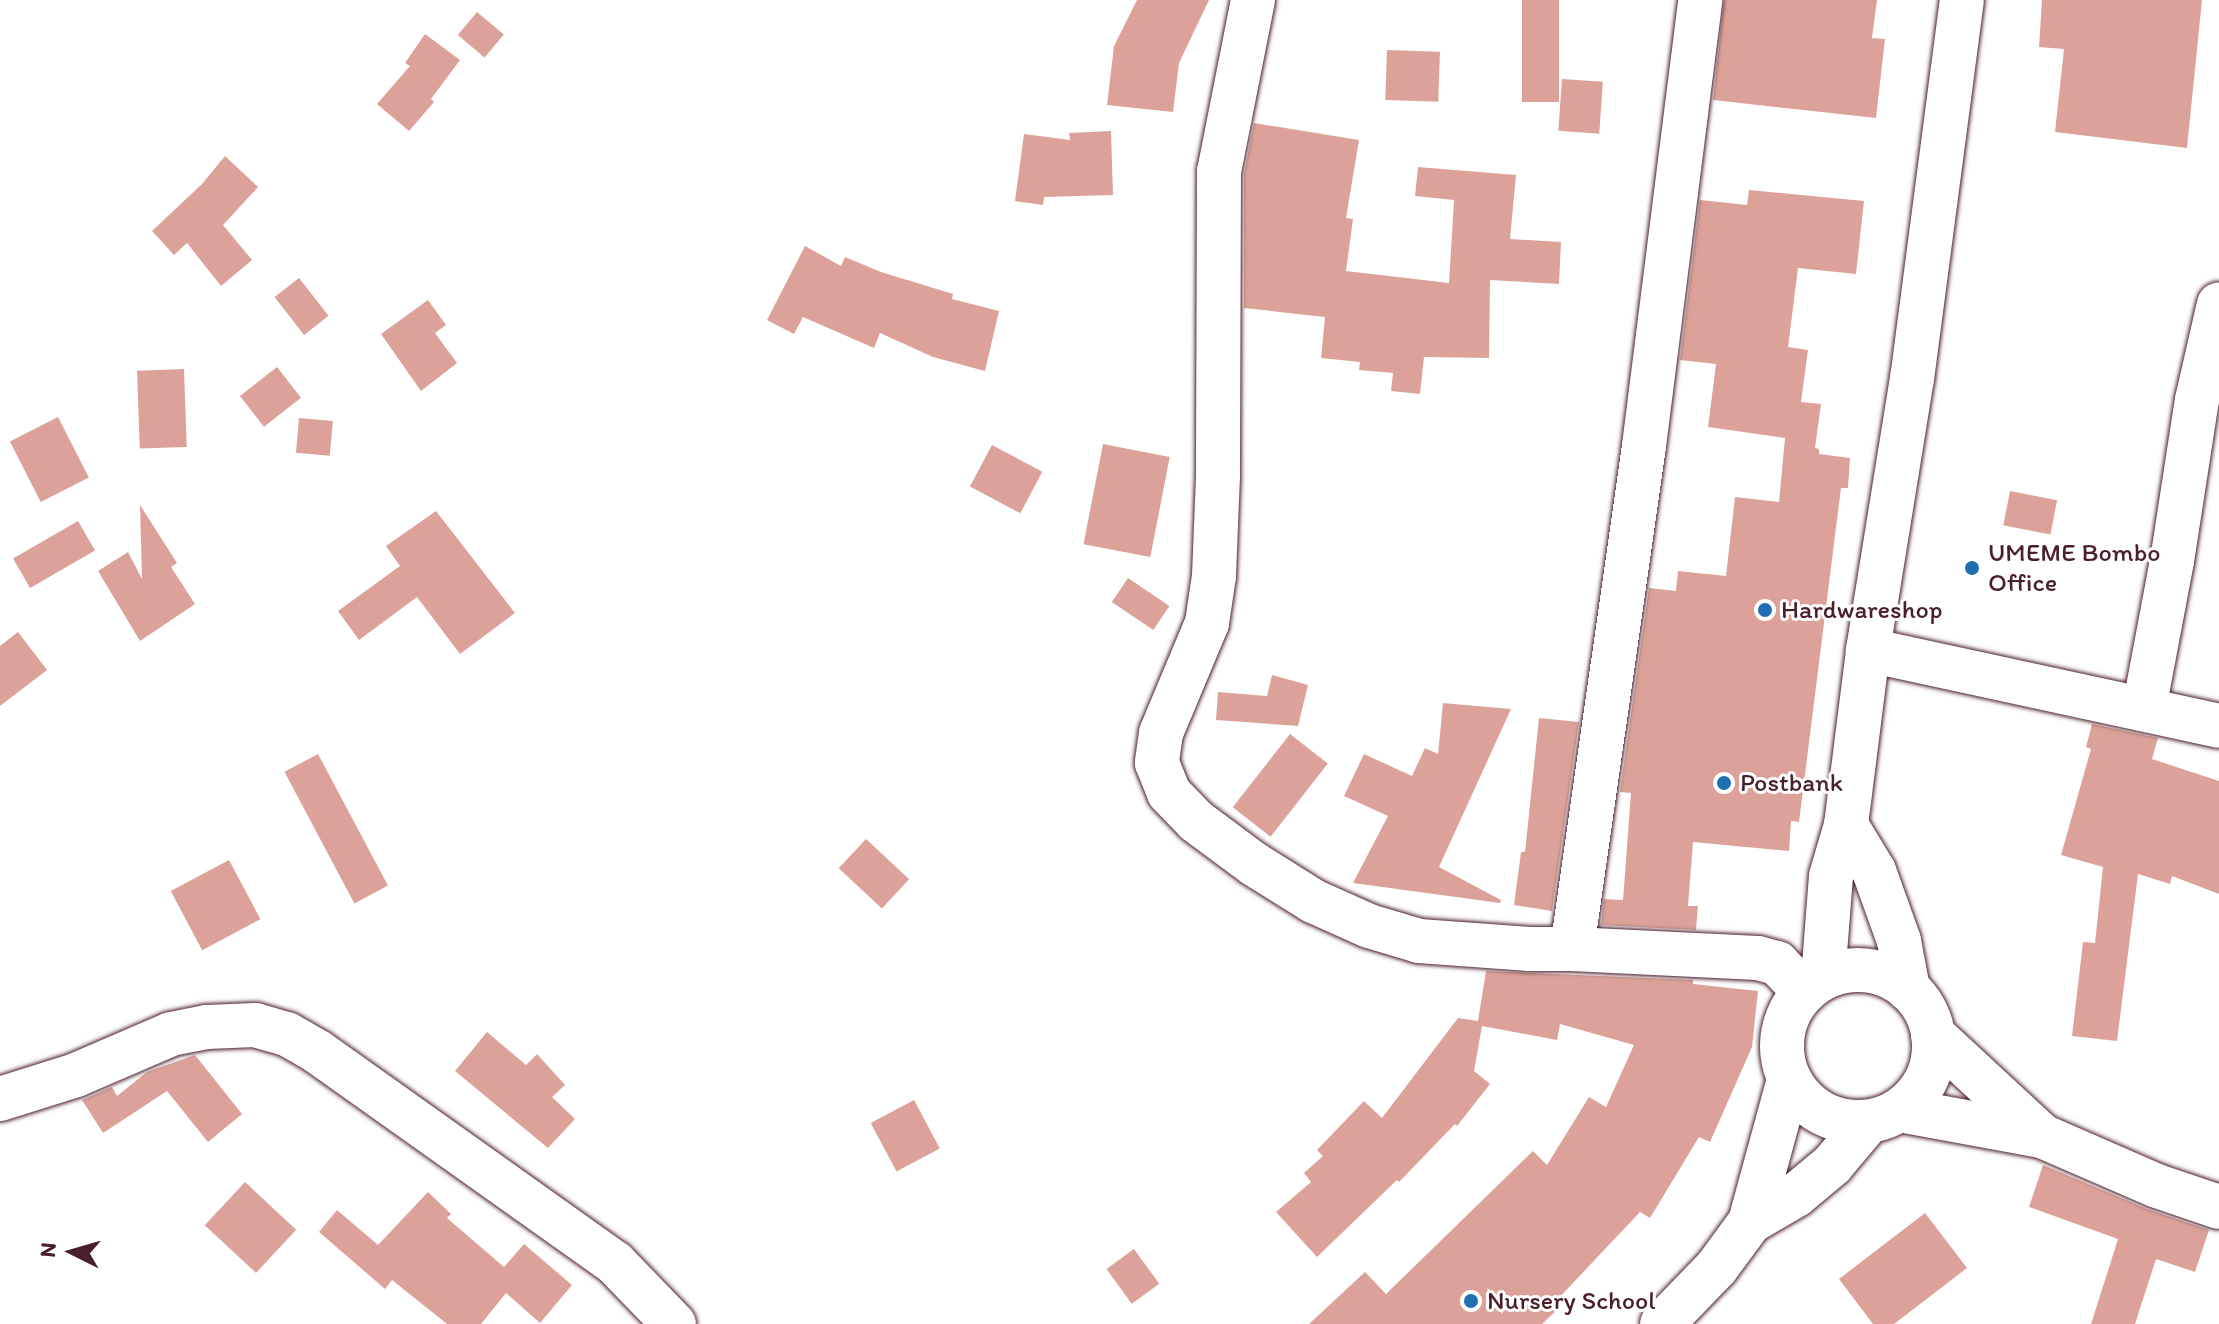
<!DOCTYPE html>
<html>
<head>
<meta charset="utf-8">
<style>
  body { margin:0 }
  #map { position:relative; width:2219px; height:1324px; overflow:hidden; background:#fff; font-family:Itim,sans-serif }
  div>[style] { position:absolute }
  .building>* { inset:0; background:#dca29a; transform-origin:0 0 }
  .roads { filter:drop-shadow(0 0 2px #4a1f2b) drop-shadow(0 0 2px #4a1f2b) }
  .minor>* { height:44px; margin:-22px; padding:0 22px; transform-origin:22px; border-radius:22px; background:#fff }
  .minor>.ring { margin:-22px; padding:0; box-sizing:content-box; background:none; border:44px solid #fff; border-radius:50% }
  .dots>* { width:22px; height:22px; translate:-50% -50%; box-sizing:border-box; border:4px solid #fff; border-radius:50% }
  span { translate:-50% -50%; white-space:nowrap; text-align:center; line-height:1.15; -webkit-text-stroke:6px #fff; paint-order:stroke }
  .poi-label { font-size:26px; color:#4a1f2b }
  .left { translate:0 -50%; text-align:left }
  .north { position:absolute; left:32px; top:1212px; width:80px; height:80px; -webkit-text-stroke:6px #fff; paint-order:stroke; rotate:275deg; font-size:22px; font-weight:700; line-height:32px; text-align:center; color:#4a1f2b }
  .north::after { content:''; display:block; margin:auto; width:28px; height:36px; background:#4a1f2b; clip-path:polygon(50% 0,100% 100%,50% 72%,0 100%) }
</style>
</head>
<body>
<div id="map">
  <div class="building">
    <i style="clip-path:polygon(1137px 0,1209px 0,1179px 63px,1173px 112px,1107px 105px,1114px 46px)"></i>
    <i style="left:1522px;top:0;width:37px;height:102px"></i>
    <i style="clip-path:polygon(1724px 0,1877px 0,1872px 38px,1885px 39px,1876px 118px,1713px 100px)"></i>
    <i style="clip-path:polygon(2042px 0,2202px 0,2187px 148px,2055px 132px,2064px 49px,2039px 47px)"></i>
    <i style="left:477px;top:12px;width:35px;height:30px;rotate:40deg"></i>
    <i style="clip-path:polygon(425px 34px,460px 60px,431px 99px,434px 102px,409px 131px,377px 104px,410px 66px,405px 63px)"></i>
    <i style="left:1387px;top:50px;width:53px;height:50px;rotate:2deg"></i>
    <i style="left:1562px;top:79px;width:41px;height:52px;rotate:4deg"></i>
    <i style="clip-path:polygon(1254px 123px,1359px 140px,1346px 218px,1353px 219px,1346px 271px,1449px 283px,1454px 200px,1415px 196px,1418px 167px,1516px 175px,1510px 239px,1561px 242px,1559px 284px,1490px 280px,1489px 358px,1424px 357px,1420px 394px,1391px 391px,1393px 373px,1359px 370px,1360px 362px,1321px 358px,1325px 317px,1244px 308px,1244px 174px)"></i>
    <i style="clip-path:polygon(1111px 131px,1113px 195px,1044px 197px,1043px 205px,1015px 201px,1024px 134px,1070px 140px,1069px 133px)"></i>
    <i style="clip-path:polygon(225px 156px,258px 187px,223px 225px,252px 260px,221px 286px,187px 243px,174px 255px,152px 231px,202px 184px)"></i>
    <i style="clip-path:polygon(1749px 190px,1864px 201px,1856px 274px,1798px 268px,1788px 347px,1808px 350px,1801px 402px,1821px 404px,1815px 448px,1819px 449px,1819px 454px,1850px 458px,1848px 488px,1841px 488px,1799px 822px,1791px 821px,1789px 851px,1693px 842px,1688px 906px,1698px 906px,1696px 930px,1601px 925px,1604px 899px,1623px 900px,1631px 793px,1620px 792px,1649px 588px,1676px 591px,1678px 571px,1726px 576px,1735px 497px,1779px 502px,1785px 438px,1708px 427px,1716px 364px,1680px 360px,1700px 200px,1747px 205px)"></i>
    <i style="clip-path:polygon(805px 246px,841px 266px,845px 257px,881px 272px,953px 294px,952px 299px,999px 311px,985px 371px,933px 357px,880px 333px,874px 348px,803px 317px,794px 334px,767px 320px)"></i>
    <i style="left:299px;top:278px;width:48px;height:31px;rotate:52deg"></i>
    <i style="clip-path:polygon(428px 300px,446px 325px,435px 333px,457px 363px,421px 391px,381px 334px)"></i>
    <i style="left:277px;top:367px;width:39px;height:47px;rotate:52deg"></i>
    <i style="left:184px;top:369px;width:78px;height:47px;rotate:88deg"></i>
    <i style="left:58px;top:417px;width:68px;height:54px;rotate:63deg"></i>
    <i style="left:299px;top:418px;width:34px;height:35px;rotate:5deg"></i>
    <i style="left:1103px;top:444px;width:68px;height:102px;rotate:11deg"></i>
    <i style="left:992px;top:445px;width:57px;height:47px;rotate:28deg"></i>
    <i style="left:2010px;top:491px;width:48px;height:35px;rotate:11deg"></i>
    <i style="clip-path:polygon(140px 505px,177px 563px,171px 567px,195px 604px,140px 641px,98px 571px,128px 552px,142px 579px)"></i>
    <i style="clip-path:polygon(436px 511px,515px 613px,460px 654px,417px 597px,359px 640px,338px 611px,400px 566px,386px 546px)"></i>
    <i style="left:78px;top:521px;width:34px;height:75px;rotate:60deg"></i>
    <i style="left:1128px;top:578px;width:50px;height:29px;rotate:34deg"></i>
    <i style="clip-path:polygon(18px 632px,47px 670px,0 706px,0 646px)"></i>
    <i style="clip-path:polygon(1272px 675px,1308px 685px,1298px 726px,1216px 720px,1218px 692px,1267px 696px)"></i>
    <i style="clip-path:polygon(1443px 703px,1511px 709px,1439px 867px,1501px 900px,1500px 903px,1353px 883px,1388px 816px,1344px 796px,1364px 754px,1412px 776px,1425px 748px,1438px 754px)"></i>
    <i style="clip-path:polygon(1539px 718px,1579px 722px,1552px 911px,1514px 905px,1521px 852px,1525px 852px)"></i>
    <i style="clip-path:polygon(2092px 724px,2158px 738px,2152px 759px,2219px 781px,2219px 894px,2172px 876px,2170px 884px,2138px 874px,2117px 1041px,2072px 1036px,2083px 942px,2095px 943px,2103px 867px,2061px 855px,2091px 749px,2086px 747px)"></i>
    <i style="left:1290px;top:734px;width:48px;height:93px;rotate:38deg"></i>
    <i style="left:318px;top:754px;width:149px;height:38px;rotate:62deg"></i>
    <i style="left:866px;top:839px;width:59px;height:40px;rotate:43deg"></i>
    <i style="left:229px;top:860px;width:67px;height:66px;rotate:62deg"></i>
    <i style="clip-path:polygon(1486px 971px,1693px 980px,1693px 984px,1758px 991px,1752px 1047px,1710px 1142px,1699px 1137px,1650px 1218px,1640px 1212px,1555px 1302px,1560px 1307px,1542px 1324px,1309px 1324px,1365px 1272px,1386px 1294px,1533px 1151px,1547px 1165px,1589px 1097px,1606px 1107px,1634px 1045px,1560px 1024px,1557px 1040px,1482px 1026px,1474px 1071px,1490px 1084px,1457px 1126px,1455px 1124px,1399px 1182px,1397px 1180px,1317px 1257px,1276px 1212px,1311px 1182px,1304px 1173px,1323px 1156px,1317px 1150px,1364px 1101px,1382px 1118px,1458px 1018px,1478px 1021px)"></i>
    <i style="clip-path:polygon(487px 1032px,526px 1065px,537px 1054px,565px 1085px,552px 1097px,575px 1119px,548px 1148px,455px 1071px)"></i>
    <i style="clip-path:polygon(195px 1055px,242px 1114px,208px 1142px,167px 1091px,103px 1133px,82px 1100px,112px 1087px,117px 1096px,147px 1072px)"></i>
    <i style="left:914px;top:1100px;width:55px;height:49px;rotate:62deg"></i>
    <i style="clip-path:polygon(2043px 1165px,2147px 1209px,2209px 1230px,2195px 1272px,2156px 1259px,2135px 1324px,2091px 1324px,2118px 1239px,2029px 1207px)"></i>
    <i style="left:245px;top:1182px;width:70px;height:59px;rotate:43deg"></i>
    <i style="clip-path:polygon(428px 1192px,451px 1214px,447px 1218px,504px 1267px,524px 1244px,572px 1285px,540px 1323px,506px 1293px,481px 1324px,447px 1324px,392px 1280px,385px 1289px,319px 1232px,337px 1210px,378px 1245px)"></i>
    <i style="clip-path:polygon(1925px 1213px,1967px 1268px,1894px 1324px,1873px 1324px,1839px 1279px)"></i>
    <i style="left:1134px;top:1249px;width:43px;height:34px;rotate:54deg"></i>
  </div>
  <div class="roads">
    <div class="minor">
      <i style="left:1253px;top:0;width:174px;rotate:101.2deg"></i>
      <i style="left:1219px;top:171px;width:305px;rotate:90.2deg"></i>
      <i style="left:1218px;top:476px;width:100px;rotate:92.3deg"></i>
      <i style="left:1214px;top:576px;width:48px;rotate:98.5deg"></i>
      <i style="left:1207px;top:623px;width:119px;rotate:112.7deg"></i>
      <i style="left:1161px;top:733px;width:30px;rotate:98deg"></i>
      <i style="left:1157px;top:763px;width:32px;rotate:68deg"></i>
      <i style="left:1169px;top:793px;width:39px;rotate:46deg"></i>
      <i style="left:1196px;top:821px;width:72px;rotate:36.6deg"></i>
      <i style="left:1254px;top:864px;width:70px;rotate:32.1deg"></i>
      <i style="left:1313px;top:901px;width:61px;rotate:24.1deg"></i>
      <i style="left:1369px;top:926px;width:52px;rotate:16.7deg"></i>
      <i style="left:1419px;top:941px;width:111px;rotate:4.1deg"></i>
      <i style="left:1530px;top:949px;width:42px"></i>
      <i style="left:1572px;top:949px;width:508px;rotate:-81.85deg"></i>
      <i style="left:1644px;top:446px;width:450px;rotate:-82.8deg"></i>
      <i style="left:1868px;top:650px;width:359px;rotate:12.2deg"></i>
      <i style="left:2144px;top:709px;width:151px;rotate:-79.3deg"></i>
      <i style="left:2172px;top:561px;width:163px;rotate:-81.2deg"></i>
      <i style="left:2197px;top:400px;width:98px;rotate:-77.1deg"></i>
      <i style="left:1846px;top:825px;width:54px;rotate:58.7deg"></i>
      <i style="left:1874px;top:871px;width:74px;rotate:70.3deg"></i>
      <i style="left:1899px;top:941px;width:49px;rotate:79.4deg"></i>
      <i style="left:1572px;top:949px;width:186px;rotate:2.8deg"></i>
      <i style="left:1758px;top:958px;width:20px;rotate:15deg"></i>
      <i style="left:1777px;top:963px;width:40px;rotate:46deg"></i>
      <i class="ring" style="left:1782px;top:970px;width:108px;height:108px"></i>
      <i style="left:1823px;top:978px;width:102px;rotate:-85.5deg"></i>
      <i style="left:1831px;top:876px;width:53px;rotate:-73.6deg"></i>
      <i style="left:1846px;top:825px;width:176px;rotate:-82.8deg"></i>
      <i style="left:1868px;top:650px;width:275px;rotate:-80.8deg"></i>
      <i style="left:1912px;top:379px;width:382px;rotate:-82.5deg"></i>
      <i style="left:1933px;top:1035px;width:149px;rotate:42.8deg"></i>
      <i style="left:0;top:1099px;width:80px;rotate:-17.5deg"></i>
      <i style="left:76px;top:1075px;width:103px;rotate:-23.3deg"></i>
      <i style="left:171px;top:1034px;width:37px;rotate:-11deg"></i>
      <i style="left:207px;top:1027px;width:48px;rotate:-2.4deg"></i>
      <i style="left:255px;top:1025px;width:33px;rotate:16deg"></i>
      <i style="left:287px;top:1034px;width:36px;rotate:30deg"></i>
      <i style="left:318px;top:1052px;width:364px;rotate:35.4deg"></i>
      <i style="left:615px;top:1263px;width:85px;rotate:46deg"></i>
      <i style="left:1900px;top:1110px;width:144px;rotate:10.4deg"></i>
      <i style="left:2042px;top:1136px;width:125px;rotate:23.5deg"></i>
      <i style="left:2157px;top:1186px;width:65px;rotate:18.7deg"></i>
      <i style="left:1750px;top:1222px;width:53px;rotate:-30.4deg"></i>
      <i style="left:1796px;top:1195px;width:47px;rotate:-39.8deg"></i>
      <i style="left:1832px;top:1165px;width:56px;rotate:-50.1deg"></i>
      <i style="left:1662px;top:1324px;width:79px;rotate:-46deg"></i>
      <i style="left:1717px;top:1267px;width:56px;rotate:-53.7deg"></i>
      <i style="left:1750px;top:1222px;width:148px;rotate:-74.7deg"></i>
    </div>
  </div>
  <div class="dots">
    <i style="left:1972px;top:568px;background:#1f6fb2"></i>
    <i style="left:1765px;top:610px;background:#1f6fb2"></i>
    <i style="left:1724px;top:783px;background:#1f6fb2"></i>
    <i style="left:1471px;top:1301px;background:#1f6fb2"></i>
  </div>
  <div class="poi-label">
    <span class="left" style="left:1988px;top:568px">UMEME Bombo<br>Office</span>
    <span class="left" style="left:1781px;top:610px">Hardwareshop</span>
    <span class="left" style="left:1740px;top:783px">Postbank</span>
    <span class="left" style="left:1487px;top:1301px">Nursery School</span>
  </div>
  <div class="north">N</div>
</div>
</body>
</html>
